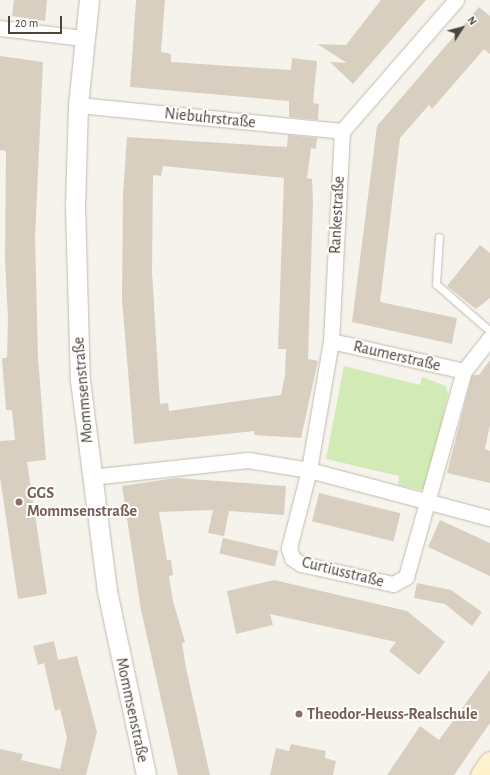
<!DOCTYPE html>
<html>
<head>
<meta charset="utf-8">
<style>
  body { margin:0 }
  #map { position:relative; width:490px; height:775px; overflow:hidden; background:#f6f3ec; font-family:"Alegreya Sans",sans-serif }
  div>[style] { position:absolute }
  .green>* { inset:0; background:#d2eab5 }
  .building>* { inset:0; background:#d8cfc1; transform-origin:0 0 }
  .roads { filter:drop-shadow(0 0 1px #c2bbae) drop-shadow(0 0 1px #c2bbae) }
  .service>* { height:7px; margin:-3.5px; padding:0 3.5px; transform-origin:3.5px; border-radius:3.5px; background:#fff }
  .minor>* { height:15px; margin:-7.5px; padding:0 7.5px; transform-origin:7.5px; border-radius:7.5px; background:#fff }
  .tertiary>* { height:19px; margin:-9.5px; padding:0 9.5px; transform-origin:9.5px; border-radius:9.5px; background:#fff }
  .secondary>* { height:21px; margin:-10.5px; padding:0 10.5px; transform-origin:10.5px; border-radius:10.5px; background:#fff3cd }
  .dots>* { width:11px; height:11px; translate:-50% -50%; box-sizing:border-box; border:2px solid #fff; border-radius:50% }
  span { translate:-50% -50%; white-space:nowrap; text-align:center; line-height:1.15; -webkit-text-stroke:4px #fff; paint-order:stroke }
  .street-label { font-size:16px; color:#4b4439 }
  .education-label { font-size:16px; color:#785e54; font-weight:700 }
  .left { translate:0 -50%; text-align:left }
  .north { position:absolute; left:442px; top:8px; width:40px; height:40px; -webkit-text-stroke:3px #fff; paint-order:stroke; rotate:54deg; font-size:11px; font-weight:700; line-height:16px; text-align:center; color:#4b4439 }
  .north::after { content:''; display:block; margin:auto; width:14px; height:18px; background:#4b4439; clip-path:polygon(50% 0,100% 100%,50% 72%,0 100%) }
  .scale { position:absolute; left:8px; top:16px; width:54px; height:18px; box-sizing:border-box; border:2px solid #4b4439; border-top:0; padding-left:5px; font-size:12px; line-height:14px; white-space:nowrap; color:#4b4439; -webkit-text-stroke:3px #fff; paint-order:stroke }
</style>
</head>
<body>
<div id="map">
  <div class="green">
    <i style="clip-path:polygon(344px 366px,420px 385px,422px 377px,446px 386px,448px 394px,427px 487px,421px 490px,398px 485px,399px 476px,326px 459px)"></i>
  </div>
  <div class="building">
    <i style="clip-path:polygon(14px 0,47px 0,45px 21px,12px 16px)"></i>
    <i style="clip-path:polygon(136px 0,165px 0,161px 52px,171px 54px,171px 62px,291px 70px,292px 58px,317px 61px,313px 103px,319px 104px,318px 120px,289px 117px,289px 101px,130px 87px)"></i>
    <i style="clip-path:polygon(381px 0,426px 0,353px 84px,330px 62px,347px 63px,317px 44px,346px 45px)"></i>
    <i style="clip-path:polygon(479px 7px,490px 16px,490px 54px,484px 49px,432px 109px,429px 105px,400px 138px,380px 302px,457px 318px,452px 344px,352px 322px,377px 126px)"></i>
    <i style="clip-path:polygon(0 56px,43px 62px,35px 238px,38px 357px,46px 460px,27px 462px,47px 594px,18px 599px,0 477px,0 441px,15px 440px,12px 410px,6px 410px,2px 358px,7px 358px,8px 319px,5px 259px,6px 151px,0 150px)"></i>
    <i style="clip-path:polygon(evenodd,288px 135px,317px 138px,316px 149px,311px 148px,307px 178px,312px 179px,313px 202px,308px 359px,318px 361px,301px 438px,254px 435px,254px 431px,134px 444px,122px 299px,123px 194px,127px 137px,287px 147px,288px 135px,163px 166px,284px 178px,278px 349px,286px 349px,285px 375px,281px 395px,169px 411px,168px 403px,160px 404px,152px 272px,153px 175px,161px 176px,163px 166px)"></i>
    <i style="clip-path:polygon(480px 245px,490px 253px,490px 298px,476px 309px,447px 286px)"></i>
    <i style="clip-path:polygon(490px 360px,490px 425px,485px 449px,490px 451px,490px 483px,447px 473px,472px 375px,479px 375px)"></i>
    <i style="clip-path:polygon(176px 478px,286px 486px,284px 515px,229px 511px,224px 536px,208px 533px,213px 510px,159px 512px,167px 560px,171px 560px,173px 575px,169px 576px,173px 601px,185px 642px,182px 643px,186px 668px,210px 775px,178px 775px,141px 610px,122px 486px)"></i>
    <i style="left:319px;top:493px;width:84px;height:29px;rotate:14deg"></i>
    <i style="clip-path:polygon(440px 520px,490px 543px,490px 576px,428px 547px)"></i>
    <i style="left:223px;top:538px;width:57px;height:16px;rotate:13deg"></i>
    <i style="clip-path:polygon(274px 580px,407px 611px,445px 642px,419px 675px,389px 651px,396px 642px,270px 614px,273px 625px,236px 634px,227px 591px)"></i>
    <i style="clip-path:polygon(417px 583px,451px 590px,482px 612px,472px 626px,445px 604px,414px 598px)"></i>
    <i style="clip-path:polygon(54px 641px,58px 660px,77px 656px,97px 732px,86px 775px,0 775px,0 749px,23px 754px,21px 760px,60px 769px,67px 738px,60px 709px,55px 711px,44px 663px,38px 665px,33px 646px)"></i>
    <i style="clip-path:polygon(490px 670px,490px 723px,454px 775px,387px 775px,420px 726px,439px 740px)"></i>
    <i style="clip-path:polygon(291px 744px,326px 751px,325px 758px,336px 761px,333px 775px,270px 775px,276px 748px,289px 751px)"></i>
  </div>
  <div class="roads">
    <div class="service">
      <i style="left:439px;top:237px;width:47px;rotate:93.7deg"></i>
      <i style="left:436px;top:284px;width:72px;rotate:41deg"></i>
    </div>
    <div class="minor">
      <i style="left:456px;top:0;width:174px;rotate:131deg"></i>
      <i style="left:342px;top:131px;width:210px;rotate:93deg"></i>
      <i style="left:331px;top:341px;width:131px;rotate:99.7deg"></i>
      <i style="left:309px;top:470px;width:81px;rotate:104.4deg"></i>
      <i style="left:289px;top:548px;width:10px;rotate:73deg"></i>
      <i style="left:292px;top:558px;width:11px;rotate:34deg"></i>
      <i style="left:301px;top:564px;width:94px;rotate:12.3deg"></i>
      <i style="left:393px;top:584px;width:15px;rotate:-28deg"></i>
      <i style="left:406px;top:577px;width:214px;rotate:-74.3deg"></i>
      <i style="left:464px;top:371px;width:42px;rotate:-51.8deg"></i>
      <i style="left:0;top:28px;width:84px;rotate:6.9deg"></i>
      <i style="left:78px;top:105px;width:265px;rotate:5.6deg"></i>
      <i style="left:331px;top:341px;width:136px;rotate:12.7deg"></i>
      <i style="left:91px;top:477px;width:158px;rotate:-6.2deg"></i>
      <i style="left:248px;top:460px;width:62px;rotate:9.3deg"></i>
      <i style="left:309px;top:470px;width:187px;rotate:14.9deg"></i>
    </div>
    <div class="tertiary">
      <i style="left:89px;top:0;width:106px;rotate:96deg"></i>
      <i style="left:78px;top:105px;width:101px;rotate:91.7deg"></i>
      <i style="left:75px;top:206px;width:174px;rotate:88.4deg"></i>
      <i style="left:80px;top:380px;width:213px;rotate:82.7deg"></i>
      <i style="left:107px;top:591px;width:188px;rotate:78deg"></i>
    </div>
    <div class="secondary">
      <i style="left:481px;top:775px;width:16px;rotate:-55deg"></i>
    </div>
  </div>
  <div class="dots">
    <i style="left:19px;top:502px;background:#8d6e63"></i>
    <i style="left:299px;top:714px;background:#8d6e63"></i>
  </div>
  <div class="street-label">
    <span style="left:210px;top:118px;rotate:6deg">Niebuhrstraße</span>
    <span style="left:337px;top:215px;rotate:-87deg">Rankestraße</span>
    <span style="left:397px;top:356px;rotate:13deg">Raumerstraße</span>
    <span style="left:83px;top:390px;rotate:-95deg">Mommsenstraße</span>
    <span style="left:343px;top:572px;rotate:14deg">Curtiusstraße</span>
    <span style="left:132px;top:710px;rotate:78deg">Mommsenstraße</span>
  </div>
  <div class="education-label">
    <span class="left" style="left:27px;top:502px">GGS<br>Mommsenstraße</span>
    <span class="left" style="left:307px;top:714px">Theodor-Heuss-Realschule</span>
  </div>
  <div class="north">N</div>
  <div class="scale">20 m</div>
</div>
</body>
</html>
